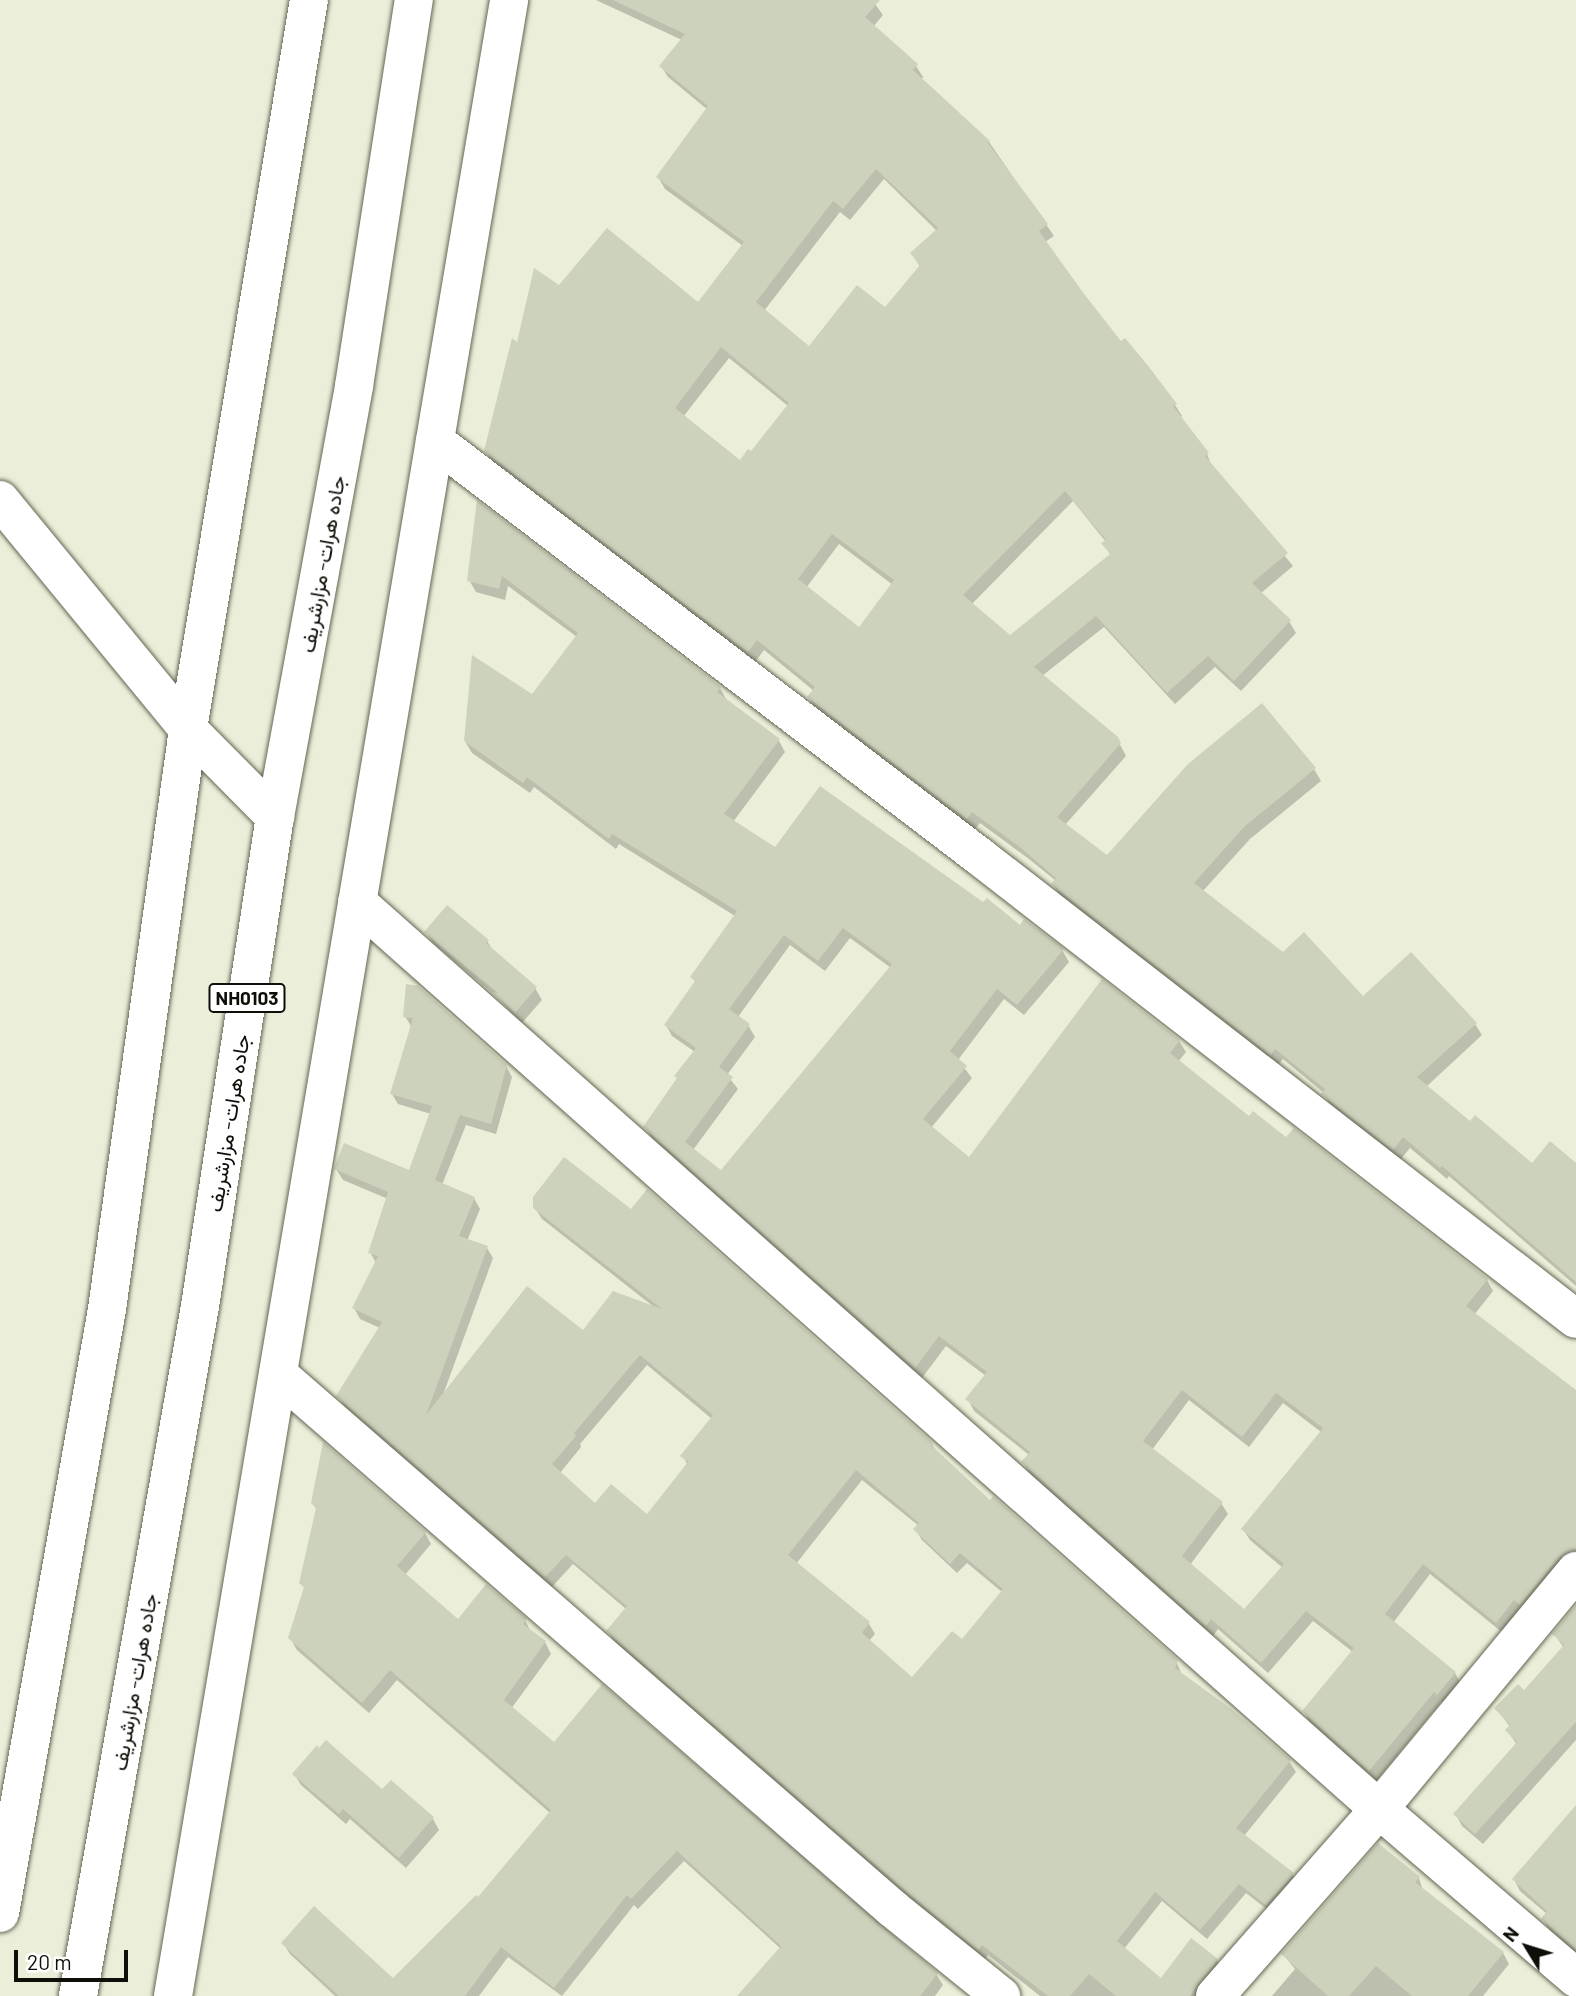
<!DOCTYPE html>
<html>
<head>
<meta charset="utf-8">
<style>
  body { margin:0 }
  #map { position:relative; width:1576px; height:1996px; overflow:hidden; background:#ebefd9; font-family:Barlow,Vazirmatn,sans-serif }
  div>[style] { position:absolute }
  .shadow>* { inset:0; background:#0003 }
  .building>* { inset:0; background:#cdd2bc }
  .roads { filter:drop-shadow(0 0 2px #626653) drop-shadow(0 0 2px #626653) }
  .minor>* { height:38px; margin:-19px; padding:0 19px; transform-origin:19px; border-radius:19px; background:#fff }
  .highway>* { height:38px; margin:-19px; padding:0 19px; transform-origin:19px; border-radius:19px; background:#fff }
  span { translate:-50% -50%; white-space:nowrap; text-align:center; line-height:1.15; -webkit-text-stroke:6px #fff; paint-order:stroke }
  .shield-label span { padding:2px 5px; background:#fff; border:2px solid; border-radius:5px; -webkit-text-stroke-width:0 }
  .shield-label { font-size:19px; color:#0e0f08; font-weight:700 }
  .street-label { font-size:21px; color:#0e0f08 }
  .north { position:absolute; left:1492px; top:1912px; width:70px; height:70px; -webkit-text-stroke:5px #fff; paint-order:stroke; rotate:308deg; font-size:19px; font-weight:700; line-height:28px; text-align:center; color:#0e0f08 }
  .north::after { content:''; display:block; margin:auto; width:24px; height:32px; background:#0e0f08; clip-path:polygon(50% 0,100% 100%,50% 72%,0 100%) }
  .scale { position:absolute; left:14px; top:1950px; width:114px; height:32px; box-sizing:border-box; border:4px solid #0e0f08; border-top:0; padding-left:9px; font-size:21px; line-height:24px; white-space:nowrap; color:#0e0f08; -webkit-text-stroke:5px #fff; paint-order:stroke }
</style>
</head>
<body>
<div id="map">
  <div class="shadow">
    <i style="clip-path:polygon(evenodd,596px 0,872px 0,883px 15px,873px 27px,916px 66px,923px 77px,921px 80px,989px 142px,1054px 236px,1045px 242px,1121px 344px,1175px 405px,1182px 416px,1180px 418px,1207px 454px,1212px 467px,1293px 566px,1260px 594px,1289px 621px,1296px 633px,1241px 691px,1215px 667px,1175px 704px,1104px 627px,1042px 676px,1117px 739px,1126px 756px,1065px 825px,1107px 857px,1314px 769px,1321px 781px,1250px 839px,1202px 892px,1283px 954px,1363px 998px,1475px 1024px,1482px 1035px,1426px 1087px,1470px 1124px,1532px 1165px,1576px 1165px,1576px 1286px,1449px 1176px,1447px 1179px,1410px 1148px,1400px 1160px,1330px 1105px,1324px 1093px,1283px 1059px,1278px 1065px,1060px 896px,1053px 884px,1056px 881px,1029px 859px,980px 823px,974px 830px,815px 709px,809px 697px,814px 691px,764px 650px,755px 662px,493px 463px,486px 451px,518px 345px,559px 288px,698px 304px,743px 246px,665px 189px,658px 177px,708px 110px,668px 77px,661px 66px,682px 40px,596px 0,884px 179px,937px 231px,912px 254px,921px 268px,885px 310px,809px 348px,764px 311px,840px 212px,850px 220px,884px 179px,596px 0,729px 358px,788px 406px,751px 453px,740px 462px,683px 417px,729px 358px,596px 0,1073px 501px,1106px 542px,1104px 544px,1111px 556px,1010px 637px,971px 605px,1073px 501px,596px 0,839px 544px,893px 585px,859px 630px,806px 588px,839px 544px)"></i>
    <i style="clip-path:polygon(evenodd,478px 504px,720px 688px,726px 699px,779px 741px,785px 752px,733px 822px,775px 850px,984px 905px,1062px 950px,1069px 962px,1024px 1015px,1004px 999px,958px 1060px,972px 1078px,931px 1128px,969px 1160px,1179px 1041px,1186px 1052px,1178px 1062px,1249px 1119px,1287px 1140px,1487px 1280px,1493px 1291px,1474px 1315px,1576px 1392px,1576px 1562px,1503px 1633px,1430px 1574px,1393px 1623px,1455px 1673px,1461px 1684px,1444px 1705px,1441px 1702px,1376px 1781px,1310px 1723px,1304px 1711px,1353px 1652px,1313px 1621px,1268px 1673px,1218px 1629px,1213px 1636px,1030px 1474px,1023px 1462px,1029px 1455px,974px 1411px,968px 1399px,986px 1376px,946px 1346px,922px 1378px,652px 1138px,645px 1127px,695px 1052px,672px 1036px,666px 1025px,696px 983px,692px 977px,735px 916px,619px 844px,616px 849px,534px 787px,530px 793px,472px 753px,465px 741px,532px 697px,577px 637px,508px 586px,505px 600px,476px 592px,469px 580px,478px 504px,850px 938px,891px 968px,721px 1172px,693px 1150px,738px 1089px,727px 1075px,755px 1037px,748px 1025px,738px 1017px,790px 945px,825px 971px,850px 938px,478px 504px,1189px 1400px,1249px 1447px,1283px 1403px,1321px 1432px,1243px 1529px,1250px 1540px,1283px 1568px,1245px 1611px,1190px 1565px,1228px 1514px,1221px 1503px,1152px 1450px,1189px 1400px)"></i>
    <i style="clip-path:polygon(426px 932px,487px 941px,494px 952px,535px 988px,542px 1000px,522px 1023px,495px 995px,433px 943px)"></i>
    <i style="clip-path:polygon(evenodd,407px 986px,506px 1066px,512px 1077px,496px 1134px,466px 1125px,442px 1185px,474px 1198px,480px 1209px,467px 1241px,487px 1248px,493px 1258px,443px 1395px,583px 1332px,654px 1307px,542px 1219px,535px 1208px,932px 1444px,937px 1453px,990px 1503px,1176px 1661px,1182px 1675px,1289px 1761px,1296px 1772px,1244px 1836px,1292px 1874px,1299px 1885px,1273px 1914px,1246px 1893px,1207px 1939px,1162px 1901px,1124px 1949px,1161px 1980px,1217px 1960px,1223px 1971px,1204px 1996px,1040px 1996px,988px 1955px,985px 1959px,915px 1903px,615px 1642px,608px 1631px,626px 1609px,573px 1564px,552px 1587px,345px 1407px,338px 1396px,380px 1328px,360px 1319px,354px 1308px,376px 1263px,370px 1252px,388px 1199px,343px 1180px,336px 1169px,410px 1172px,431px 1114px,398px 1104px,392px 1094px,412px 1028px,405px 1016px,407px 986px,647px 1365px,712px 1419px,683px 1456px,688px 1466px,647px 1517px,596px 1505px,560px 1473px,581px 1447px,580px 1444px,647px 1365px,407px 986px,862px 1480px,919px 1526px,916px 1530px,922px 1540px,957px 1573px,967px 1563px,1002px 1592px,962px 1642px,913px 1679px,869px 1641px,875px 1634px,869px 1624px,796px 1564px,862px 1480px)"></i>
    <i style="clip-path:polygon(313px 1503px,425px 1533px,431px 1544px,405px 1575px,458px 1621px,525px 1620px,531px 1632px,545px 1642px,551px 1654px,511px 1709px,554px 1744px,936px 1974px,943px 1985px,935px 1996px,751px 1996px,781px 1949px,684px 1861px,638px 1909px,634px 1905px,562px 1996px,508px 1957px,479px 1996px,335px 1996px,290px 1954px,283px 1943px,393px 1981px,479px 1899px,550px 1813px,397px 1680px,369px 1713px,297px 1650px,290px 1638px,305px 1589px,301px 1583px,317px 1511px)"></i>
    <i style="clip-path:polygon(1576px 1608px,1576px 1740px,1483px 1844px,1462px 1826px,1456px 1815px,1517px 1745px,1507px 1730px,1510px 1727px,1496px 1708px,1524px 1693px,1564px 1648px,1554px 1634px)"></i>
    <i style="clip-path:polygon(294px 1774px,383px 1792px,391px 1782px,433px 1819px,439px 1830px,406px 1868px,350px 1819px,346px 1824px,301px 1785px)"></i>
    <i style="clip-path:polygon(1576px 1808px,1576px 1953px,1549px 1930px,1543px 1919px,1547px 1914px,1520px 1891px,1514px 1879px)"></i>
    <i style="clip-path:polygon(1419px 1878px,1423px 1891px,1503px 1953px,1509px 1964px,1483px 1996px,1272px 1996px,1295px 1969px,1283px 1954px)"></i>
  </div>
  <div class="building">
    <i style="clip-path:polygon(evenodd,613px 0,880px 0,865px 17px,918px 64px,913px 70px,990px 141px,988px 143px,1048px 224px,1039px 231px,1084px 294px,1121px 341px,1125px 338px,1149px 367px,1177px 404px,1173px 406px,1209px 453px,1205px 456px,1288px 553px,1252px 583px,1291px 620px,1234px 681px,1208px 656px,1167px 693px,1096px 616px,1034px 667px,1118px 737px,1121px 743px,1057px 817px,1107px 855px,1188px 764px,1262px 703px,1316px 768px,1244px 827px,1194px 883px,1283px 952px,1304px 932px,1363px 996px,1411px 952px,1477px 1023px,1417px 1077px,1470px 1121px,1475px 1115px,1532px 1163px,1550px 1141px,1576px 1163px,1576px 1282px,1442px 1166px,1440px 1168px,1403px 1137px,1393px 1150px,1321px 1094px,1325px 1089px,1275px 1049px,1271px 1055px,1051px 884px,1056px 878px,1021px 848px,972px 812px,967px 819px,807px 697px,815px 687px,757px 640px,748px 652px,484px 451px,512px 338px,517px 342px,534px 268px,559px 285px,607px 228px,698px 302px,744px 242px,656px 177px,708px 106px,659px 66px,685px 34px,613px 0,876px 169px,938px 228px,910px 253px,920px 265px,885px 307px,857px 285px,809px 346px,756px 302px,833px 201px,843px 209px,876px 169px,613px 0,721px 347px,789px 403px,751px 451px,748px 449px,740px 460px,675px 408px,721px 347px,613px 0,1065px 491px,1106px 540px,1101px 543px,1110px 554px,1010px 635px,963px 595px,1065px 491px,613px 0,832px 534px,894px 580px,859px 627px,798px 579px,832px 534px)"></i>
    <i style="clip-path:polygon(evenodd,477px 500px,721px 687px,717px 692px,780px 739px,724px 814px,775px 847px,820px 786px,983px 902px,987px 898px,1020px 925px,1024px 919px,1064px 949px,1017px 1005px,997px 989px,950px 1051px,967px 1066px,923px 1119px,969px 1157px,1102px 979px,1180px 1040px,1170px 1053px,1249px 1116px,1253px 1111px,1286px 1137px,1294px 1128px,1488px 1279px,1466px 1306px,1576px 1390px,1576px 1550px,1559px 1557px,1520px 1605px,1514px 1600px,1496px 1623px,1423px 1564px,1385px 1614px,1456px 1672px,1437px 1695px,1434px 1692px,1369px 1771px,1302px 1711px,1354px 1648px,1306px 1611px,1261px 1663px,1211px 1619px,1206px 1626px,1021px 1462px,1030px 1452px,965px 1399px,987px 1372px,939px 1336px,915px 1368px,643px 1127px,677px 1078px,674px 1076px,696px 1048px,664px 1025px,695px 981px,690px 977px,737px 911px,612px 834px,609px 839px,527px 777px,523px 783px,464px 741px,472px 655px,532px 694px,578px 633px,502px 576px,499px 589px,467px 581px,477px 500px,843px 928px,892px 964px,721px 1170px,685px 1142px,733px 1077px,719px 1067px,750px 1024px,729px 1009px,784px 935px,818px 961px,843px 928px,477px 500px,1182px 1390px,1242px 1437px,1276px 1393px,1323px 1428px,1241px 1529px,1284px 1564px,1244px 1609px,1182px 1556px,1223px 1502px,1143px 1441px,1182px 1390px)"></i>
    <i style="clip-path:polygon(447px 905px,489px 940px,486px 943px,537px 987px,515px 1013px,492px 992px,498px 993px,424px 932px)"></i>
    <i style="clip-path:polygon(evenodd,406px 984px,418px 986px,507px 1065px,491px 1124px,460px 1115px,435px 1180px,475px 1197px,459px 1236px,488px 1246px,426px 1415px,527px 1286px,583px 1330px,613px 1291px,662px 1309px,533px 1208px,533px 1197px,564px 1157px,631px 1209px,647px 1189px,933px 1443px,931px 1445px,990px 1500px,993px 1496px,1178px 1660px,1175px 1668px,1230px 1708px,1291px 1760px,1236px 1828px,1294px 1873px,1266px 1905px,1239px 1884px,1200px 1930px,1155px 1892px,1117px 1941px,1161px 1978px,1191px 1938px,1218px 1959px,1190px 1996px,1116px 1996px,1089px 1974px,1070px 1996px,1048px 1996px,982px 1945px,978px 1950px,907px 1892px,606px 1631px,627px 1606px,566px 1555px,545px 1577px,336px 1396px,382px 1322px,352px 1308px,378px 1256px,368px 1253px,388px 1192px,334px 1169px,335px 1166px,344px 1143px,409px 1170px,432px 1106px,390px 1094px,413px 1018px,403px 1017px,406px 984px,640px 1355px,713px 1415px,680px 1456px,688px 1462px,647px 1514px,611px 1484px,595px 1503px,552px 1464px,576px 1436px,574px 1433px,640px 1355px,406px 984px,856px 1470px,919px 1523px,913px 1529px,950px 1564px,960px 1553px,1003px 1589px,962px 1639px,952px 1631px,912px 1677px,862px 1633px,870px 1622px,788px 1555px,856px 1470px)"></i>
    <i style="clip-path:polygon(323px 1442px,426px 1532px,397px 1566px,458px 1619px,486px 1584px,527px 1619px,523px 1624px,546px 1641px,504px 1700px,554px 1742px,602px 1684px,938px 1973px,920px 1996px,737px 1996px,781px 1946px,677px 1851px,631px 1899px,627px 1895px,554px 1988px,501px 1947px,465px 1996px,339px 1996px,281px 1943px,314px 1906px,393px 1978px,476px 1895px,478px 1897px,551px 1810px,390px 1670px,362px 1703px,288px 1638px,304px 1587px,299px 1583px,316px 1508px,311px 1503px)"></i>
    <i style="clip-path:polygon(1576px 1605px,1576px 1722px,1475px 1834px,1453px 1814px,1517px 1742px,1505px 1730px,1510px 1725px,1494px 1708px,1518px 1684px,1524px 1690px,1564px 1645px,1552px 1634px)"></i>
    <i style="clip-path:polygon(326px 1740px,382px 1789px,391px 1780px,434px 1817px,399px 1858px,343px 1809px,339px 1814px,292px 1774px,317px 1745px,319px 1748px)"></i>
    <i style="clip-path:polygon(1576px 1805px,1576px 1949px,1541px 1919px,1547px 1911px,1512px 1879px)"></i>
    <i style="clip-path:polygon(1378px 1843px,1420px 1877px,1415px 1882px,1504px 1952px,1468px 1996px,1412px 1996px,1376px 1966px,1349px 1996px,1328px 1996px,1281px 1954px)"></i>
  </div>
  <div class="roads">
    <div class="minor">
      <i style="left:435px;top:441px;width:684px;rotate:37.34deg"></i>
      <i style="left:979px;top:856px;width:755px;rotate:37.8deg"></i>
      <i style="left:0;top:500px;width:296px;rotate:50.6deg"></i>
      <i style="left:188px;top:729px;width:124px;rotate:45.3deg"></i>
      <i style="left:357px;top:902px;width:1366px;rotate:41.59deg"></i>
      <i style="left:1379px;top:1809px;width:260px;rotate:40.6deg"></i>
      <i style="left:278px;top:1374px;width:815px;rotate:41.02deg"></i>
      <i style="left:893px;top:1909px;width:139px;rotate:38.9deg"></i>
      <i style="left:0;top:1913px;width:613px;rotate:-79.95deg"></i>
      <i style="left:107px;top:1309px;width:586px;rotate:-82.05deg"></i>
      <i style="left:188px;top:729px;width:739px;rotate:-80.58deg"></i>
      <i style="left:1215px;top:1996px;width:249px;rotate:-48.7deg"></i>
      <i style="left:1379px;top:1809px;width:309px;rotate:-50.4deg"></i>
    </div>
    <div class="highway">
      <i style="left:78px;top:1996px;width:701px;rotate:-79.97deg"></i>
      <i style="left:200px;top:1306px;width:495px;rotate:-81.3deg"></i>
      <i style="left:275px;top:817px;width:438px;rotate:-79.6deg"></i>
      <i style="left:354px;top:386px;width:391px;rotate:-81.2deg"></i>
      <i style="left:173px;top:1996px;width:2024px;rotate:-80.44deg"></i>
    </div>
  </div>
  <div class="shield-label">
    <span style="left:247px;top:998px">NH0103</span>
  </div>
  <div class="street-label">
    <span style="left:322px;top:564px;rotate:-80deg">جاده هرات- مزارشریف</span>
    <span style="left:228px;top:1123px;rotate:-81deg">جاده هرات- مزارشریف</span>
    <span style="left:134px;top:1682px;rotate:-80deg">جاده هرات- مزارشریف</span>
  </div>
  <div class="north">N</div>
  <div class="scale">20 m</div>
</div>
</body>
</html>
